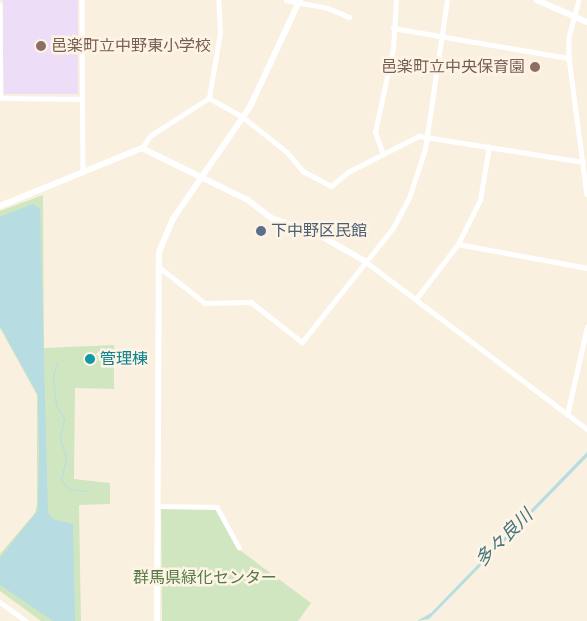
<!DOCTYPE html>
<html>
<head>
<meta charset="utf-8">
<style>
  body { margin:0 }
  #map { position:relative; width:587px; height:621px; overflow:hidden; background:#faf0e0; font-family:Raleway,"Noto Sans JP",sans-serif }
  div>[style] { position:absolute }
  .education>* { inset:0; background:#edddf6; transform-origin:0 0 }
  .green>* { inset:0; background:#d0e6c0 }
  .water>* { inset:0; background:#b7dce2 }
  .stream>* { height:1px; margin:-0.5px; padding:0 0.5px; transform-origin:0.5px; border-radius:0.5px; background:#b7dce2 }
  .minor>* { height:4.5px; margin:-2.25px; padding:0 2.25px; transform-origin:2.25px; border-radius:2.25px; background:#fff }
  .tertiary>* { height:5.5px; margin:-2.75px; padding:0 2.75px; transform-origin:2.75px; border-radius:2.75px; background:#fff }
  .dots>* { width:14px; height:14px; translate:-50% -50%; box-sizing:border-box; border:2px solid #fef4e6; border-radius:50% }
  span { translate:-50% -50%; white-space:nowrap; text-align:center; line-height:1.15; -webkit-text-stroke:5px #fef4e6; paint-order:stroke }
  .education-label { font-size:16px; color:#785e54 }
  .left { translate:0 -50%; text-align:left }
  .right { translate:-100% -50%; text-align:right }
  .service-label { font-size:16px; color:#4e5e75 }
  .culture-label { font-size:16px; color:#0d838f }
  .park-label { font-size:16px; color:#557a45 }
  .water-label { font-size:18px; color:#42737b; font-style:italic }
</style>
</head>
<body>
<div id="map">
  <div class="education">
    <i style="left:3px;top:0;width:75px;height:94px"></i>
  </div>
  <div class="green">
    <i style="clip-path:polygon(43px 195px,44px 348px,114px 345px,114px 389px,75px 388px,74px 479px,110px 483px,110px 504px,79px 505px,81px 621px,41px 621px,0 591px,0 554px,35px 513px,37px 504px,37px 395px,0 328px,0 211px)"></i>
    <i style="clip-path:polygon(161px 508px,216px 509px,237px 548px,311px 603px,298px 621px,162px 621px)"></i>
  </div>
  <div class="water">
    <i style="clip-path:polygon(33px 204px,40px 209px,48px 513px,53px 519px,73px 524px,75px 621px,53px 621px,0 585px,0 558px,38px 510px,39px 454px,38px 395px,0 326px,0 217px)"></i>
    <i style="clip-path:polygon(587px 452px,587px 457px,429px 619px,417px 621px,431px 613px)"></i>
  </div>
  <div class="stream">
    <i style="left:57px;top:362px;width:16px;rotate:105deg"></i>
    <i style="left:53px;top:377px;width:28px;rotate:84deg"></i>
    <i style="left:56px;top:405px;width:15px;rotate:58deg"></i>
    <i style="left:64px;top:418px;width:20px;rotate:101deg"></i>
    <i style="left:60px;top:438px;width:21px;rotate:73deg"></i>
    <i style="left:66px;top:458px;width:22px;rotate:103deg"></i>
    <i style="left:61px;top:479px;width:12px;rotate:55deg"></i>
    <i style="left:68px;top:489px;width:20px;rotate:6deg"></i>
  </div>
  <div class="minor">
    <i style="left:82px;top:0;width:172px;rotate:89.7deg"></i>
    <i style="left:286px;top:0;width:43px;rotate:10.8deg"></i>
    <i style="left:328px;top:8px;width:23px;rotate:23deg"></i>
    <i style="left:579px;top:0;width:38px;rotate:105deg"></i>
    <i style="left:569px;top:37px;width:21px;rotate:90deg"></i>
    <i style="left:569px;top:58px;width:137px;rotate:82.5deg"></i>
    <i style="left:0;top:5px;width:93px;rotate:89.4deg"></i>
    <i style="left:393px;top:28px;width:179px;rotate:9.7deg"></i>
    <i style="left:0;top:98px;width:82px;rotate:0.7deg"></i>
    <i style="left:209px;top:98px;width:39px;rotate:29deg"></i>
    <i style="left:243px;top:117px;width:56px;rotate:38.5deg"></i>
    <i style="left:287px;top:152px;width:25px;rotate:50deg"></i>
    <i style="left:303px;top:171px;width:32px;rotate:28deg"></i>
    <i style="left:331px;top:186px;width:22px;rotate:-39deg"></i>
    <i style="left:348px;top:172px;width:80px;rotate:-26.9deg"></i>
    <i style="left:419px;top:136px;width:166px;rotate:9deg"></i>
    <i style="left:142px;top:148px;width:14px;rotate:-56deg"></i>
    <i style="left:150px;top:136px;width:70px;rotate:-32.8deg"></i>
    <i style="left:209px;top:98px;width:66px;rotate:-80.4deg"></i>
    <i style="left:220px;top:33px;width:33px;rotate:-93deg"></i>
    <i style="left:383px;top:155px;width:24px;rotate:-109deg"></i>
    <i style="left:375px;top:132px;width:85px;rotate:-77.8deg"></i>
    <i style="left:393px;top:49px;width:49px;rotate:-86.5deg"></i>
    <i style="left:458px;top:244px;width:131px;rotate:10.5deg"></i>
    <i style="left:365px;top:261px;width:278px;rotate:37.1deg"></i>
    <i style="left:158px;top:266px;width:60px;rotate:38.2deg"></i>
    <i style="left:205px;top:303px;width:46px;rotate:-1.2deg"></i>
    <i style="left:251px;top:302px;width:65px;rotate:38.1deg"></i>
    <i style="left:302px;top:342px;width:146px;rotate:-51.4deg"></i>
    <i style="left:393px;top:228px;width:34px;rotate:-62deg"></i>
    <i style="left:409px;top:198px;width:52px;rotate:-71.9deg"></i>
    <i style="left:425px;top:149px;width:151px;rotate:-81.6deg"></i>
    <i style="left:416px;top:299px;width:69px;rotate:-52.6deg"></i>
    <i style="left:458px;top:244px;width:49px;rotate:-63.4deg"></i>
    <i style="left:480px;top:200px;width:54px;rotate:-80.4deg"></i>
    <i style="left:567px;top:415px;width:90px;rotate:-77.2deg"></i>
    <i style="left:157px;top:506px;width:60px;rotate:1deg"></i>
    <i style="left:217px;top:507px;width:46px;rotate:61.2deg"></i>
    <i style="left:0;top:602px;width:32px;rotate:36deg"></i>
  </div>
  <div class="tertiary">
    <i style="left:537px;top:0;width:55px;rotate:23.7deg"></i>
    <i style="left:0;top:206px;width:153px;rotate:-22.2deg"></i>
    <i style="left:142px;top:148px;width:118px;rotate:26.1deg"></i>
    <i style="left:248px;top:200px;width:30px;rotate:37deg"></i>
    <i style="left:272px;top:218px;width:54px;rotate:20.4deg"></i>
    <i style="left:323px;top:237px;width:48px;rotate:29.7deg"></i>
    <i style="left:157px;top:621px;width:369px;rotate:-89.7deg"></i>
    <i style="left:159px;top:252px;width:36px;rotate:-67deg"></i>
    <i style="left:173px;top:219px;width:136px;rotate:-55.5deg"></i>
    <i style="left:250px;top:107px;width:118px;rotate:-65deg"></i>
  </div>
  <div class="dots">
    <i style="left:41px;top:46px;background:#8d6e63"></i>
    <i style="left:535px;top:67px;background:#8d6e63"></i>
    <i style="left:261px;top:231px;background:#5c6f8a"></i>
    <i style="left:90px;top:359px;background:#0f9aa8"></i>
  </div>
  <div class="education-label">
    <span class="left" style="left:51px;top:46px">邑楽町立中野東小学校</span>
    <span class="right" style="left:525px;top:67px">邑楽町立中央保育園</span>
  </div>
  <div class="service-label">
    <span class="left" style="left:271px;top:231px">下中野区民館</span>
  </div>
  <div class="culture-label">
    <span class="left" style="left:100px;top:359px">管理棟</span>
  </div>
  <div class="park-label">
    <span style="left:205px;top:578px">群馬県緑化センター</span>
  </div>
  <div class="water-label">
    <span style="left:504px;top:538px;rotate:-45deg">多々良川</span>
  </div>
</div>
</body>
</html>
